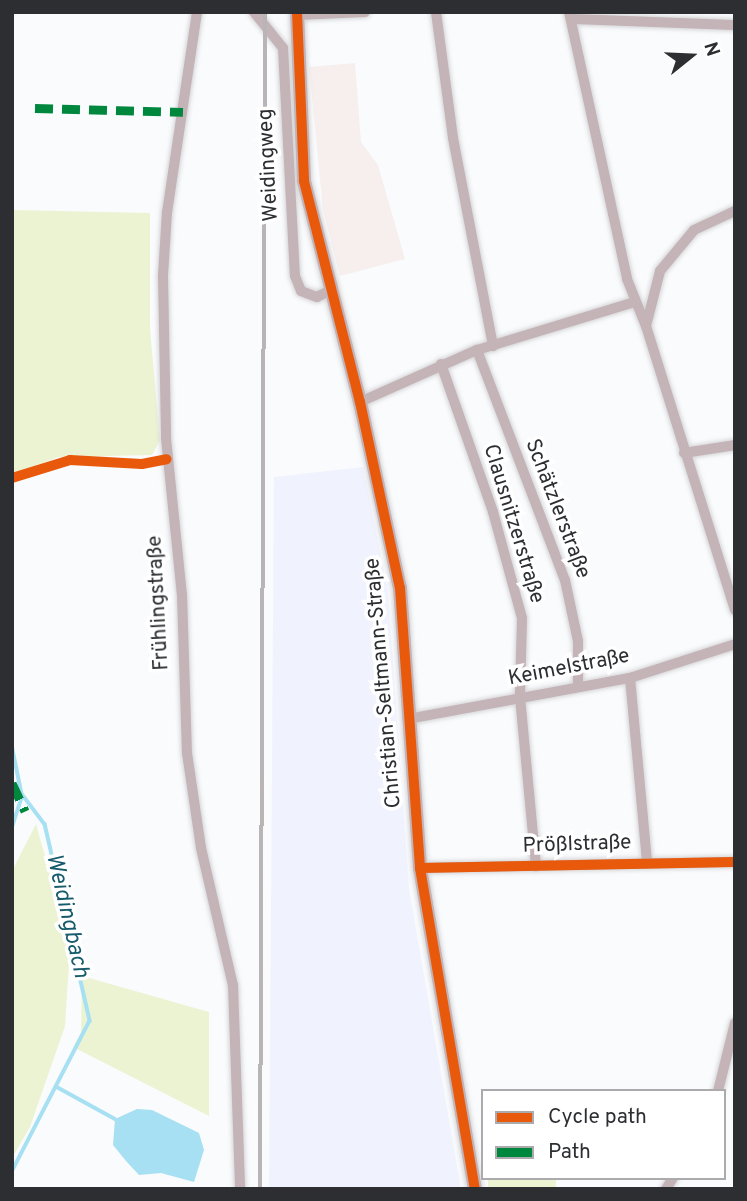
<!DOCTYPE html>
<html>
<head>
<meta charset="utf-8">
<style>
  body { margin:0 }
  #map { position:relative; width:747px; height:1201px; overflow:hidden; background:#fafbfd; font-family:Overpass,sans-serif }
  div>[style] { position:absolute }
  .commercial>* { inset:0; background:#f7efed }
  .built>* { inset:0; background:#f0f3fe }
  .green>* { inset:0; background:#ecf3d3; transform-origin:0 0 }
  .water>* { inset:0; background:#a6e0f2 }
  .stream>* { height:3.5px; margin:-1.75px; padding:0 1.75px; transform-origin:1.75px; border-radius:1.75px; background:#a6e0f2 }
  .roads { filter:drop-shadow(0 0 2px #d6d6d8) drop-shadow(0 0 2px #d6d6d8) }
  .street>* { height:10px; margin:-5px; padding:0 5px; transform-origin:5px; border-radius:5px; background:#c4b4b7 }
  .secondary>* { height:14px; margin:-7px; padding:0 7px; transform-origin:7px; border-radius:7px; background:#c3b3b6 }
  .rail>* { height:3.5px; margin:-1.75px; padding:0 1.75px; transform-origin:1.75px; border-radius:1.75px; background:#b9b4b6 }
  .quiet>* { height:9px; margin-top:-4.5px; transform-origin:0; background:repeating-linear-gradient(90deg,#00873e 0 18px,transparent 0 27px) }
  .cycleway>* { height:10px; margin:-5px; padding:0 5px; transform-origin:5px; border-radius:5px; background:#e8590c }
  span { translate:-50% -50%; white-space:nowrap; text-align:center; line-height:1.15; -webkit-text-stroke:7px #fff; paint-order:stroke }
  .street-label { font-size:21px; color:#2d2e32 }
  .water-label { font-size:23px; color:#175c6d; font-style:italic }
  .frame { position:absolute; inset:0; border:14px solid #2d2e32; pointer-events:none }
  .legend { position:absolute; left:481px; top:1089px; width:245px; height:91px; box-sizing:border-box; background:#fff; border:2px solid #ababad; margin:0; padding:9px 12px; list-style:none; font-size:21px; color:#2d2e32 }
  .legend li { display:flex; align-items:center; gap:14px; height:35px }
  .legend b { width:35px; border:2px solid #ababad }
  .north { position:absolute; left:656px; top:21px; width:70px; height:70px; -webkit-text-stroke:5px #fff; paint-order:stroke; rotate:72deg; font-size:19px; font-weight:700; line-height:28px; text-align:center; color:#2d2e32 }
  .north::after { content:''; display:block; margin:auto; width:24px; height:32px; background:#2d2e32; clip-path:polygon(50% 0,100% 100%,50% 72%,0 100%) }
</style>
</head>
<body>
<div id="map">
  <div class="commercial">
    <i style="clip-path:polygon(355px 63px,361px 142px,378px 165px,405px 259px,340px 276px,323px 210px,309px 67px)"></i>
  </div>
  <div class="built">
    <i style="clip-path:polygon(363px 467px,388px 591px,409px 888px,461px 1189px,269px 1189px,274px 477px)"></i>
  </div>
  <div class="green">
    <i style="clip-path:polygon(12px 210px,150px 213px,150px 329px,160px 440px,152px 455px,58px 457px,12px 475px)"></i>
    <i style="clip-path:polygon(36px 824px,70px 947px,65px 1026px,30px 1127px,12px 1158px,12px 871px)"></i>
    <i style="clip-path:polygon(82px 976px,209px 1012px,209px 1116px,73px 1047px,81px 1033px)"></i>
    <i style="left:488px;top:1178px;width:68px;height:11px"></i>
  </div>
  <div class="water">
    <i style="clip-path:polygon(137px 1109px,152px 1110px,199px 1133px,204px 1150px,194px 1182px,161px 1173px,139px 1175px,126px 1161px,113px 1145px,115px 1119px)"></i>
  </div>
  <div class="stream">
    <i style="left:12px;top:446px;width:12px;rotate:90deg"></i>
    <i style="left:12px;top:745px;width:50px;rotate:78.5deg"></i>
    <i style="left:22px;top:794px;width:38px;rotate:53deg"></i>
    <i style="left:45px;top:824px;width:202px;rotate:77.1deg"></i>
    <i style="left:90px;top:1021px;width:170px;rotate:117.3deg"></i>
    <i style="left:12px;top:827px;width:33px;rotate:-72deg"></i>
    <i style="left:57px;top:1087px;width:66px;rotate:28.9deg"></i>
  </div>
  <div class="roads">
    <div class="street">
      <i style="left:197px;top:12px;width:202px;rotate:98.5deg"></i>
      <i style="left:167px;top:212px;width:64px;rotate:93.6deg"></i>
      <i style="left:163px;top:276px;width:162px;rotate:88.9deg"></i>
      <i style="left:166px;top:438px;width:158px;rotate:84.2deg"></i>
      <i style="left:182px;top:595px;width:158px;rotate:88.2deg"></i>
      <i style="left:187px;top:753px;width:96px;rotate:81.6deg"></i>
      <i style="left:201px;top:848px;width:141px;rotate:76.9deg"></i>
      <i style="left:233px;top:985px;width:204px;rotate:88deg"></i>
      <i style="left:254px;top:12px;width:46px;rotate:51.1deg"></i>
      <i style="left:283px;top:48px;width:228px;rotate:87deg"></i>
      <i style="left:295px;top:276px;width:16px;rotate:68deg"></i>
      <i style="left:301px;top:291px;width:17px;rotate:21deg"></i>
      <i style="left:317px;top:297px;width:16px;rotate:-27deg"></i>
      <i style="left:436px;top:12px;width:127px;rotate:82.3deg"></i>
      <i style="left:453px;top:138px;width:212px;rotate:79.1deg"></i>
      <i style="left:569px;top:12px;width:273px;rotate:77.7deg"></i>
      <i style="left:627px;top:279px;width:51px;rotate:68deg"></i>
      <i style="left:646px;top:326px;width:298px;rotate:72.6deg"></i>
      <i style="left:297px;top:15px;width:68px;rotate:-2.5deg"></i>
      <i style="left:572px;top:19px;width:163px;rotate:2.1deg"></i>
      <i style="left:646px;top:326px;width:57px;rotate:-75.7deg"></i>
      <i style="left:660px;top:271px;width:53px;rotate:-50.3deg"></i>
      <i style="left:694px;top:230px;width:45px;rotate:-24.9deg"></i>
      <i style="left:477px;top:350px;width:246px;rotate:69.1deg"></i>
      <i style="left:565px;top:580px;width:62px;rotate:78deg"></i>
      <i style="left:578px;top:641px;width:45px;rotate:90deg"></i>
      <i style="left:441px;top:364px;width:157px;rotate:70.6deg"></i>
      <i style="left:493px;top:512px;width:110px;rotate:74.7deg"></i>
      <i style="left:522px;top:618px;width:79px;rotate:91.5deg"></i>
      <i style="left:520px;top:697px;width:170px;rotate:84.6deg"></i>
      <i style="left:360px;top:402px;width:128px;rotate:-24deg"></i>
      <i style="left:477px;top:350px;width:165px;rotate:-16.9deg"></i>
      <i style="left:684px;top:453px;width:52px;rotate:-8.9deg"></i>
      <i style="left:630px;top:678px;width:186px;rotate:84.7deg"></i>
      <i style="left:408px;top:719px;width:226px;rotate:-10.5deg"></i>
      <i style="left:630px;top:678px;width:110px;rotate:-17.9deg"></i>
      <i style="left:420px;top:868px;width:315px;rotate:-1.1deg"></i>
      <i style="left:718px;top:1091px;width:70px;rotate:-76deg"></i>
      <i style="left:666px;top:1189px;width:13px;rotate:-58deg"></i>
    </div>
    <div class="secondary">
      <i style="left:297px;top:12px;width:169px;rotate:87.6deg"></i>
      <i style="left:304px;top:181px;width:228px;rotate:75.8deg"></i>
      <i style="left:360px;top:402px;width:190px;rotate:77.9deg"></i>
      <i style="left:400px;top:588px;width:281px;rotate:85.9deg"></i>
      <i style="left:420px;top:868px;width:326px;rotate:80.3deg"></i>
    </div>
  </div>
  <div class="rail">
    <i style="left:260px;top:1189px;width:1177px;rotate:-89.76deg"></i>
  </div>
  <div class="quiet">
    <i style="left:35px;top:108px;width:148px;rotate:1.5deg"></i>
    <i style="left:12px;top:783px;width:31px;rotate:65deg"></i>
  </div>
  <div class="cycleway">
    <i style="left:297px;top:12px;width:169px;rotate:87.6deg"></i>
    <i style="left:304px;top:181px;width:228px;rotate:75.8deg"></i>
    <i style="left:360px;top:402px;width:190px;rotate:77.9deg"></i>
    <i style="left:400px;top:588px;width:281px;rotate:85.9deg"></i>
    <i style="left:420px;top:868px;width:326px;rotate:80.3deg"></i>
    <i style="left:12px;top:478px;width:61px;rotate:-17.2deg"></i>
    <i style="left:70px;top:460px;width:72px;rotate:3.2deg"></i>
    <i style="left:142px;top:464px;width:25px;rotate:-11deg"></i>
    <i style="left:420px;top:868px;width:315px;rotate:-1.1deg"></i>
  </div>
  <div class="street-label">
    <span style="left:269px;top:165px;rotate:-93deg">Weidingweg</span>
    <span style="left:557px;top:509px;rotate:69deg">Schätzlerstraße</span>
    <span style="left:513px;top:524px;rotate:73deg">Clausnitzerstraße</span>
    <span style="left:159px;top:603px;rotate:-93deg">Frühlingstraße</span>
    <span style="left:569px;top:668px;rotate:-11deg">Keimelstraße</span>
    <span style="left:384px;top:683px;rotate:-95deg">Christian-Seltmann-Straße</span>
    <span style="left:577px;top:845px;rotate:-2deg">Prößlstraße</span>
  </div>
  <div class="water-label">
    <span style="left:66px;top:916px;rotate:77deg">Weidingbach</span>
  </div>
  <div class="frame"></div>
  <ul class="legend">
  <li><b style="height:9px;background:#e8590c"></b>Cycle path</li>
  <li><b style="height:9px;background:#00873e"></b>Path</li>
  </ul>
  <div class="north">N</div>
</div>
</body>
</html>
